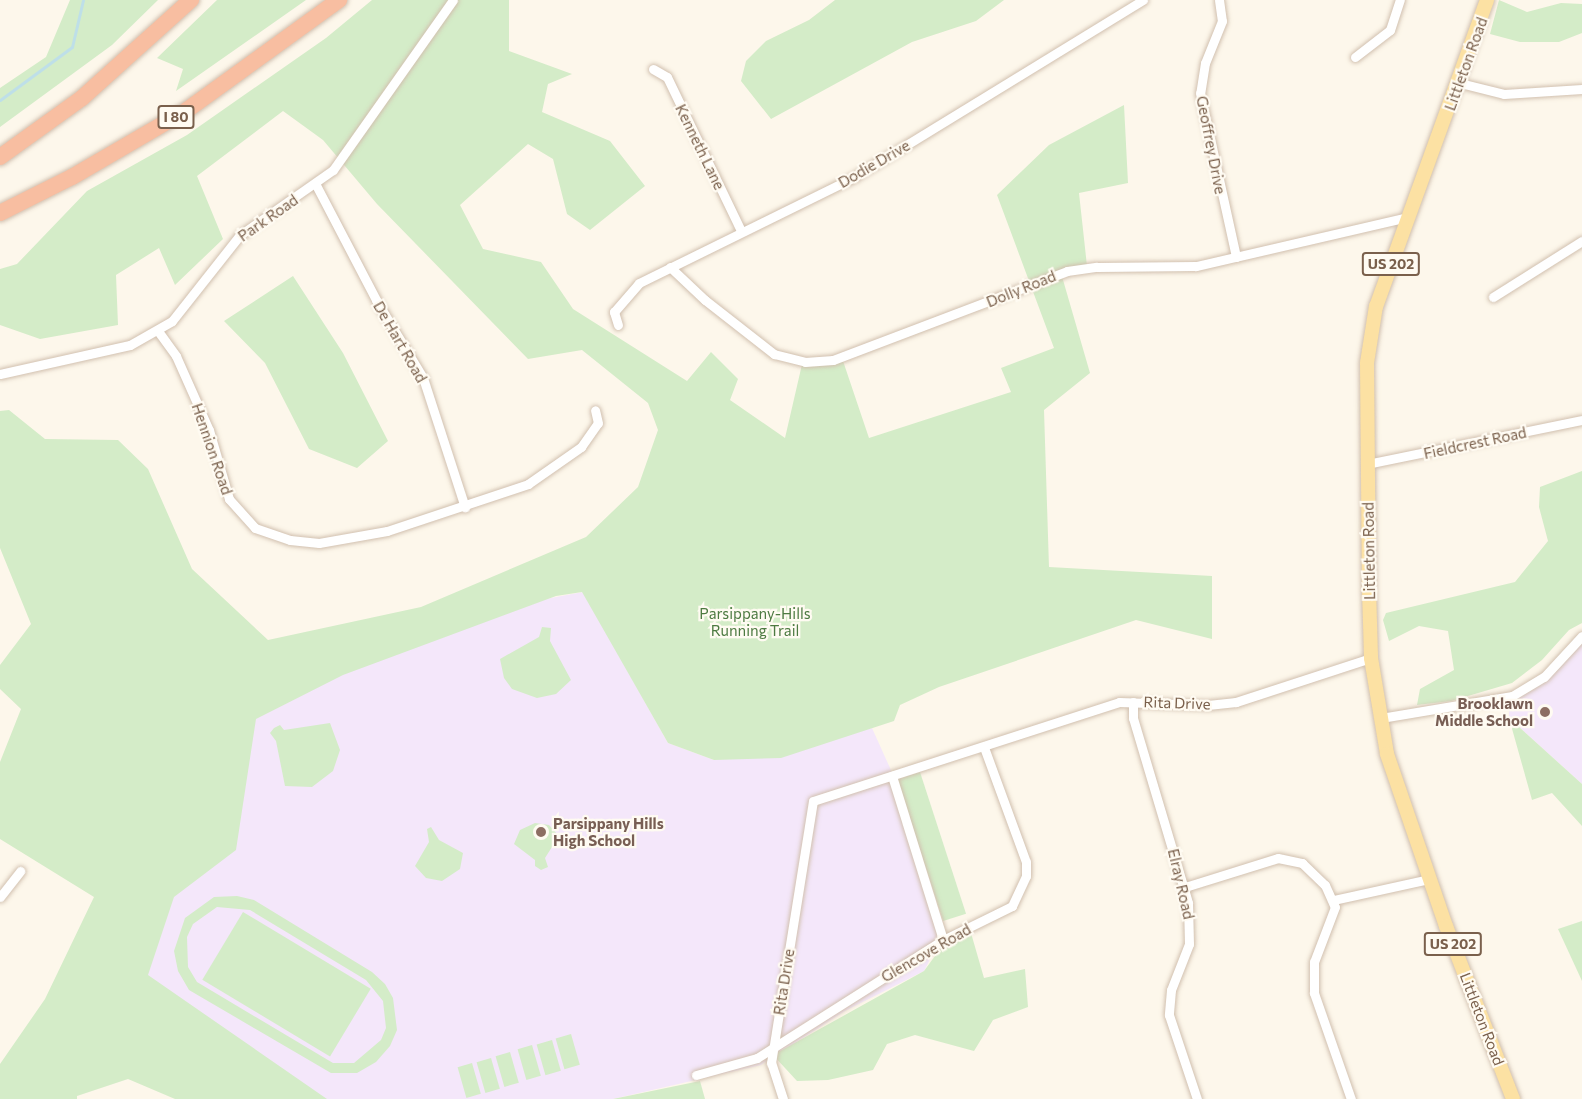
<!DOCTYPE html>
<html>
<head>
<meta charset="utf-8">
<style>
  body { margin:0 }
  #map { position:relative; width:1582px; height:1099px; overflow:hidden; background:#fdf7eb; font-family:Commissioner,sans-serif }
  div>[style] { position:absolute }
  .education>* { inset:0; background:#f4e7fa }
  .green>* { inset:0; background:#d4ecc8; transform-origin:0 0 }
  .stream>* { height:3px; margin:-1.5px; padding:0 1.5px; transform-origin:1.5px; border-radius:1.5px; background:#bedfe8 }
  .roads { filter:drop-shadow(0 0 2px #d1c0af) drop-shadow(0 0 2px #d1c0af) }
  .street>* { height:9px; margin:-4.5px; padding:0 4.5px; transform-origin:4.5px; border-radius:4.5px; background:#fff }
  .primary>* { height:14px; margin:-7px; padding:0 7px; transform-origin:7px; border-radius:7px; background:#fce1a3 }
  .highway>* { height:16px; margin:-8px; padding:0 8px; transform-origin:8px; border-radius:8px; background:#f8bea1 }
  .dots>* { width:16px; height:16px; translate:-50% -50%; box-sizing:border-box; border:3px solid #fffbf2; border-radius:50% }
  span { translate:-50% -50%; white-space:nowrap; text-align:center; line-height:1.15; -webkit-text-stroke:4.5px #fffbf2; paint-order:stroke }
  .shield-label span { padding:2px 4px; background:#fffbf2; border:2px solid; border-radius:4px; -webkit-text-stroke-width:0 }
  .shield-label { font-size:14px; color:#7a604c; font-weight:700 }
  .street-label { font-size:15px; color:#7a604c }
  .park-label { font-size:15px; color:#4d7a41 }
  .education-label { font-size:15px; color:#785e54; font-weight:700 }
  .right { translate:-100% -50%; text-align:right }
  .left { translate:0 -50%; text-align:left }
</style>
</head>
<body>
<div id="map">
  <div class="education">
    <i style="clip-path:polygon(583px 592px,668px 743px,714px 760px,872px 728px,890px 768px,944px 932px,924px 971px,845px 1011px,761px 1065px,613px 1099px,300px 1099px,101px 976px,264px 665px,383px 629px)"></i>
    <i style="clip-path:polygon(1582px 642px,1582px 784px,1509px 718px,1509px 705px,1555px 672px)"></i>
  </div>
  <div class="green">
    <i style="clip-path:polygon(70px 0,158px 0,112px 45px,0 127px,0 88px,46px 57px)"></i>
    <i style="clip-path:polygon(217px 0,306px 0,176px 91px,183px 69px,157px 58px)"></i>
    <i style="clip-path:polygon(372px 0,509px 0,509px 51px,572px 74px,548px 84px,542px 112px,610px 141px,645px 186px,590px 230px,567px 214px,553px 159px,528px 144px,460px 205px,483px 249px,541px 262px,573px 309px,687px 381px,711px 352px,738px 379px,730px 400px,785px 438px,803px 360px,842px 358px,869px 438px,1011px 392px,1001px 368px,1054px 348px,997px 195px,1049px 145px,1124px 105px,1128px 183px,1079px 193px,1087px 266px,1061px 273px,1090px 373px,1044px 410px,1049px 567px,1212px 576px,1212px 639px,1136px 620px,939px 687px,900px 705px,894px 721px,781px 758px,714px 760px,668px 743px,582px 592px,556px 596px,343px 675px,256px 719px,236px 850px,174px 897px,148px 975px,327px 1099px,175px 1099px,128px 1079px,77px 1096px,77px 1099px,0 1099px,0 1064px,45px 999px,94px 897px,0 839px,0 762px,21px 709px,0 689px,0 665px,31px 624px,0 548px,0 411px,9px 410px,45px 439px,118px 440px,148px 469px,192px 569px,268px 640px,421px 607px,586px 537px,638px 487px,658px 430px,648px 403px,582px 350px,528px 359px,377px 204px,323px 140px,283px 111px,197px 176px,223px 239px,175px 285px,159px 248px,116px 275px,118px 325px,40px 339px,0 325px,0 269px,17px 264px,87px 191px,187px 135px,326px 38px)"></i>
    <i style="clip-path:polygon(835px 0,1004px 0,976px 21px,912px 42px,771px 119px,741px 81px,746px 61px,766px 41px,809px 20px)"></i>
    <i style="clip-path:polygon(1499px 0,1527px 12px,1561px 3px,1582px 4px,1582px 33px,1559px 42px,1520px 42px,1490px 34px)"></i>
    <i style="clip-path:polygon(293px 276px,343px 353px,388px 441px,357px 468px,309px 449px,265px 363px,224px 321px)"></i>
    <i style="clip-path:polygon(1582px 471px,1582px 623px,1569px 630px,1542px 660px,1512px 683px,1451px 701px,1417px 705px,1420px 689px,1454px 670px,1448px 631px,1419px 626px,1389px 641px,1383px 620px,1386px 613px,1515px 582px,1548px 541px,1539px 507px,1540px 487px)"></i>
    <i style="clip-path:polygon(542px 627px,551px 628px,550px 641px,571px 680px,556px 694px,537px 698px,512px 689px,504px 678px,500px 659px,539px 637px)"></i>
    <i style="clip-path:polygon(1509px 718px,1582px 784px,1582px 826px,1552px 793px,1532px 800px)"></i>
    <i style="clip-path:polygon(330px 723px,340px 750px,333px 771px,312px 787px,285px 786px,276px 741px,270px 733px,274px 728px,280px 725px,284px 730px)"></i>
    <i style="left:920px;top:772px;width:149px;height:24px;rotate:72deg"></i>
    <i style="clip-path:polygon(535px 823px,549px 825px,559px 836px,545px 858px,548px 867px,541px 870px,535px 866px,535px 860px,514px 844px,520px 830px)"></i>
    <i style="clip-path:polygon(431px 827px,439px 840px,463px 853px,460px 869px,442px 881px,426px 878px,415px 866px,429px 842px,427px 829px)"></i>
    <i style="clip-path:polygon(evenodd,237px 896px,254px 900px,372px 972px,385px 984px,393px 998px,397px 1030px,390px 1046px,376px 1062px,357px 1073px,331px 1073px,189px 990px,178px 971px,174px 951px,185px 918px,214px 897px,237px 896px,217px 907px,250px 910px,366px 980px,383px 1001px,386px 1028px,381px 1040px,354px 1063px,333px 1063px,197px 982px,188px 967px,187px 937px,193px 924px,217px 907px)"></i>
    <i style="left:243px;top:912px;width:149px;height:79px;rotate:31deg"></i>
    <i style="clip-path:polygon(1582px 921px,1582px 981px,1558px 929px)"></i>
    <i style="clip-path:polygon(971px 933px,984px 978px,1025px 969px,1028px 1007px,993px 1020px,974px 1051px,915px 1035px,887px 1044px,873px 1070px,828px 1080px,797px 1081px,773px 1055px,924px 971px,943px 945px)"></i>
    <i style="left:571px;top:1034px;width:32px;height:16px;rotate:74deg"></i>
    <i style="left:552px;top:1040px;width:32px;height:16px;rotate:74deg"></i>
    <i style="left:532px;top:1045px;width:32px;height:15px;rotate:74deg"></i>
    <i style="left:510px;top:1052px;width:32px;height:15px;rotate:74deg"></i>
    <i style="left:491px;top:1058px;width:32px;height:15px;rotate:74deg"></i>
    <i style="left:472px;top:1063px;width:32px;height:15px;rotate:74deg"></i>
    <i style="clip-path:polygon(700px 1081px,705px 1099px,613px 1099px)"></i>
  </div>
  <div class="stream">
    <i style="left:0;top:100px;width:89px;rotate:-36.4deg"></i>
    <i style="left:72px;top:47px;width:48px;rotate:-76.8deg"></i>
  </div>
  <div class="roads">
    <div class="street">
      <i style="left:1219px;top:0;width:21px;rotate:82deg"></i>
      <i style="left:1222px;top:21px;width:45px;rotate:112deg"></i>
      <i style="left:1205px;top:63px;width:30px;rotate:99deg"></i>
      <i style="left:1200px;top:93px;width:168px;rotate:77.6deg"></i>
      <i style="left:1355px;top:57px;width:44px;rotate:-37.6deg"></i>
      <i style="left:1390px;top:30px;width:32px;rotate:-72deg"></i>
      <i style="left:653px;top:69px;width:16px;rotate:30deg"></i>
      <i style="left:667px;top:77px;width:171px;rotate:64.3deg"></i>
      <i style="left:1460px;top:83px;width:45px;rotate:14deg"></i>
      <i style="left:1504px;top:94px;width:78px;rotate:-3.7deg"></i>
      <i style="left:316px;top:185px;width:130px;rotate:62.4deg"></i>
      <i style="left:376px;top:300px;width:91px;rotate:58.9deg"></i>
      <i style="left:423px;top:378px;width:136px;rotate:72deg"></i>
      <i style="left:670px;top:267px;width:48px;rotate:43.3deg"></i>
      <i style="left:705px;top:300px;width:88px;rotate:38deg"></i>
      <i style="left:774px;top:354px;width:32px;rotate:14deg"></i>
      <i style="left:805px;top:362px;width:28px;rotate:-4deg"></i>
      <i style="left:833px;top:360px;width:250px;rotate:-20.8deg"></i>
      <i style="left:1067px;top:271px;width:30px;rotate:-8deg"></i>
      <i style="left:1097px;top:267px;width:99px;rotate:-0.6deg"></i>
      <i style="left:1196px;top:266px;width:219px;rotate:-13deg"></i>
      <i style="left:1493px;top:297px;width:105px;rotate:-32.2deg"></i>
      <i style="left:618px;top:325px;width:14px;rotate:-107deg"></i>
      <i style="left:614px;top:312px;width:38px;rotate:-49deg"></i>
      <i style="left:639px;top:283px;width:240px;rotate:-26.2deg"></i>
      <i style="left:854px;top:177px;width:339px;rotate:-31.5deg"></i>
      <i style="left:158px;top:331px;width:31px;rotate:54deg"></i>
      <i style="left:176px;top:356px;width:81px;rotate:66deg"></i>
      <i style="left:209px;top:430px;width:72px;rotate:73.8deg"></i>
      <i style="left:229px;top:499px;width:39px;rotate:48deg"></i>
      <i style="left:255px;top:528px;width:37px;rotate:19deg"></i>
      <i style="left:290px;top:540px;width:29px;rotate:6deg"></i>
      <i style="left:319px;top:543px;width:69px;rotate:-10deg"></i>
      <i style="left:387px;top:531px;width:149px;rotate:-18.4deg"></i>
      <i style="left:528px;top:484px;width:65px;rotate:-34.9deg"></i>
      <i style="left:581px;top:447px;width:29px;rotate:-55deg"></i>
      <i style="left:598px;top:423px;width:13px;rotate:-103deg"></i>
      <i style="left:0;top:374px;width:133px;rotate:-12.6deg"></i>
      <i style="left:130px;top:345px;width:48px;rotate:-29.7deg"></i>
      <i style="left:172px;top:321px;width:110px;rotate:-51.7deg"></i>
      <i style="left:240px;top:235px;width:113px;rotate:-35deg"></i>
      <i style="left:333px;top:170px;width:208px;rotate:-54.8deg"></i>
      <i style="left:1367px;top:464px;width:219px;rotate:-11.6deg"></i>
      <i style="left:1133px;top:702px;width:16px;rotate:90deg"></i>
      <i style="left:1133px;top:718px;width:193px;rotate:73.4deg"></i>
      <i style="left:1188px;top:903px;width:41px;rotate:88.6deg"></i>
      <i style="left:1189px;top:944px;width:49px;rotate:111.4deg"></i>
      <i style="left:1171px;top:990px;width:25px;rotate:95deg"></i>
      <i style="left:1169px;top:1015px;width:89px;rotate:71.6deg"></i>
      <i style="left:1381px;top:718px;width:133px;rotate:-9.5deg"></i>
      <i style="left:1512px;top:696px;width:37px;rotate:-31deg"></i>
      <i style="left:1544px;top:677px;width:56px;rotate:-47.2deg"></i>
      <i style="left:892px;top:776px;width:172px;rotate:72.7deg"></i>
      <i style="left:1185px;top:887px;width:97px;rotate:-17.3deg"></i>
      <i style="left:1278px;top:858px;width:25px;rotate:12deg"></i>
      <i style="left:1302px;top:863px;width:32px;rotate:44deg"></i>
      <i style="left:1325px;top:885px;width:24px;rotate:66deg"></i>
      <i style="left:1335px;top:907px;width:59px;rotate:110.9deg"></i>
      <i style="left:1314px;top:962px;width:31px;rotate:90deg"></i>
      <i style="left:1314px;top:993px;width:112px;rotate:70.8deg"></i>
      <i style="left:0;top:897px;width:33px;rotate:-52deg"></i>
      <i style="left:1334px;top:900px;width:97px;rotate:-12.5deg"></i>
      <i style="left:696px;top:1075px;width:63px;rotate:-15.6deg"></i>
      <i style="left:757px;top:1058px;width:220px;rotate:-32.4deg"></i>
      <i style="left:943px;top:940px;width:77px;rotate:-26.2deg"></i>
      <i style="left:1012px;top:906px;width:33px;rotate:-65deg"></i>
      <i style="left:1026px;top:876px;width:14px;rotate:-90deg"></i>
      <i style="left:1026px;top:862px;width:122px;rotate:-110.1deg"></i>
      <i style="left:783px;top:1099px;width:38px;rotate:-108deg"></i>
      <i style="left:771px;top:1063px;width:265px;rotate:-80.9deg"></i>
      <i style="left:813px;top:801px;width:322px;rotate:-17.9deg"></i>
      <i style="left:1119px;top:702px;width:89px;rotate:1.9deg"></i>
      <i style="left:1208px;top:705px;width:28px;rotate:-6deg"></i>
      <i style="left:1236px;top:702px;width:142px;rotate:-18.1deg"></i>
    </div>
    <div class="primary">
      <i style="left:1487px;top:0;width:326px;rotate:109.9deg"></i>
      <i style="left:1376px;top:306px;width:58px;rotate:99deg"></i>
      <i style="left:1367px;top:363px;width:226px;rotate:89.5deg"></i>
      <i style="left:1369px;top:589px;width:69px;rotate:88.3deg"></i>
      <i style="left:1371px;top:658px;width:97px;rotate:80.5deg"></i>
      <i style="left:1387px;top:754px;width:182px;rotate:71.1deg"></i>
      <i style="left:1446px;top:926px;width:186px;rotate:68.8deg"></i>
    </div>
    <div class="highway">
      <i style="left:0;top:157px;width:101px;rotate:-35.7deg"></i>
      <i style="left:82px;top:98px;width:147px;rotate:-42deg"></i>
      <i style="left:0;top:213px;width:80px;rotate:-26.6deg"></i>
      <i style="left:72px;top:177px;width:133px;rotate:-30.2deg"></i>
      <i style="left:187px;top:110px;width:188px;rotate:-35.9deg"></i>
    </div>
  </div>
  <div class="dots">
    <i style="left:1545px;top:712px;background:#8d6e63"></i>
    <i style="left:541px;top:832px;background:#8d6e63"></i>
  </div>
  <div class="shield-label">
    <span style="left:176px;top:117px">I 80</span>
    <span style="left:1391px;top:264px">US 202</span>
    <span style="left:1453px;top:944px">US 202</span>
  </div>
  <div class="street-label">
    <span style="left:1466px;top:64px;rotate:-70deg">Littleton Road</span>
    <span style="left:1211px;top:145px;rotate:79deg">Geoffrey Drive</span>
    <span style="left:700px;top:147px;rotate:64deg">Kenneth Lane</span>
    <span style="left:874px;top:164px;rotate:-30deg">Dodie Drive</span>
    <span style="left:268px;top:218px;rotate:-35deg">Park Road</span>
    <span style="left:1021px;top:289px;rotate:-22deg">Dolly Road</span>
    <span style="left:400px;top:342px;rotate:60deg">De Hart Road</span>
    <span style="left:1475px;top:443px;rotate:-12deg">Fieldcrest Road</span>
    <span style="left:212px;top:449px;rotate:71deg">Hennion Road</span>
    <span style="left:1369px;top:551px;rotate:-91deg">Littleton Road</span>
    <span style="left:1177px;top:703px;rotate:2deg">Rita Drive</span>
    <span style="left:1181px;top:884px;rotate:77deg">Elray Road</span>
    <span style="left:926px;top:953px;rotate:-30deg">Glencove Road</span>
    <span style="left:784px;top:982px;rotate:-81deg">Rita Drive</span>
    <span style="left:1482px;top:1019px;rotate:69deg">Littleton Road</span>
  </div>
  <div class="park-label">
    <span style="left:755px;top:622px">Parsippany-Hills<br>Running Trail</span>
  </div>
  <div class="education-label">
    <span class="right" style="left:1533px;top:712px">Brooklawn<br>Middle School</span>
    <span class="left" style="left:553px;top:832px">Parsippany Hills<br>High School</span>
  </div>
</div>
</body>
</html>
